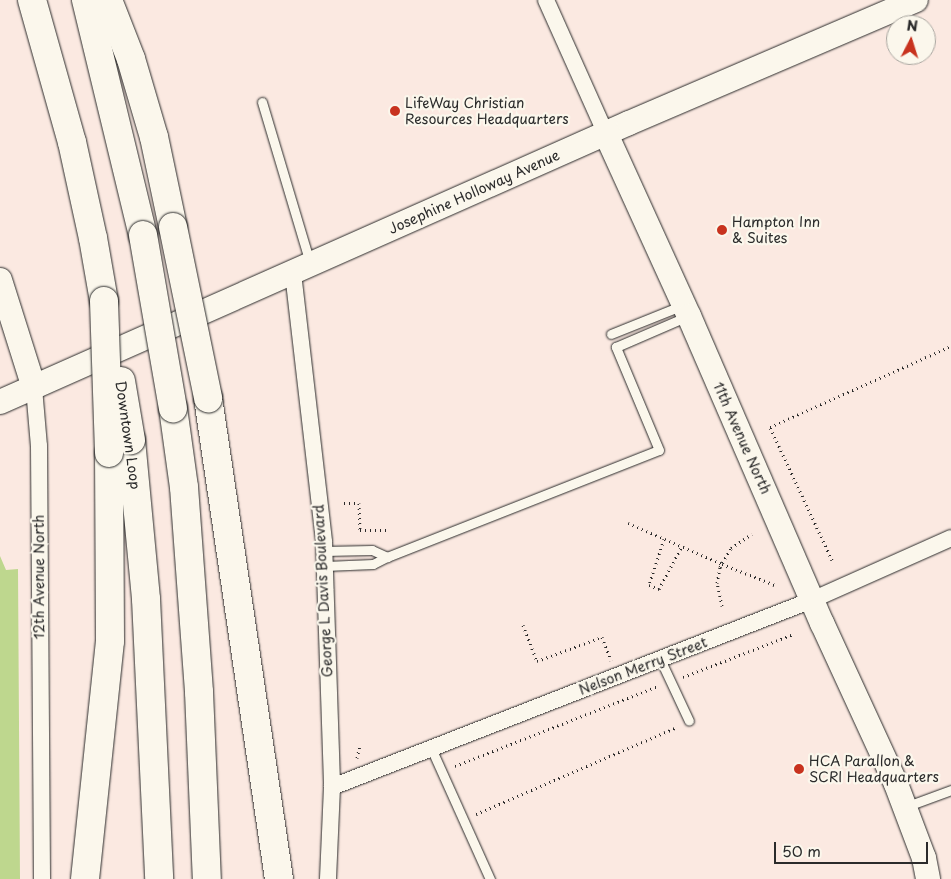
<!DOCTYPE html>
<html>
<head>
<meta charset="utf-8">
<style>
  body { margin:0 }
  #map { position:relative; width:951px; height:879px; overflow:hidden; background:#fbe9e1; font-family:"Playpen Sans",sans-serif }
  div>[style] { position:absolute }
  .green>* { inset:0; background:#bed78e }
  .path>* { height:3px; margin-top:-1.5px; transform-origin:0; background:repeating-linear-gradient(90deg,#2b2b2b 0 1px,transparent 0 5px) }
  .roads { filter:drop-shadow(0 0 1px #2b2b2b) drop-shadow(0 0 1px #2b2b2b) }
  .lane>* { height:9px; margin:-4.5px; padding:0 4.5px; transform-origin:4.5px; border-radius:4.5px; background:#fbf7ec }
  .street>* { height:16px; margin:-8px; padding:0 8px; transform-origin:8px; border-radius:8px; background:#fbf7ec }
  .secondary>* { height:24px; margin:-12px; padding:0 12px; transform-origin:12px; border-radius:12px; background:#fbf7ec }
  .highway>* { height:28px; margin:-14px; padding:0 14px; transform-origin:14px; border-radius:14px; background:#fbf7ec }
  .bridges { filter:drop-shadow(0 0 1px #2b2b2b) drop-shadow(0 0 1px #2b2b2b) }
  .highway-bridge>* { height:28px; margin:-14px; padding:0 14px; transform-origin:14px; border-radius:14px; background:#fbf7ec }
  .dots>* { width:14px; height:14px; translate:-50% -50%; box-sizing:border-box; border:2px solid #fbf7ec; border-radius:50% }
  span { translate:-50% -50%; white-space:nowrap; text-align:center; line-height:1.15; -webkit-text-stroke:4.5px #fbf7ec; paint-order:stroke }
  .poi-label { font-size:14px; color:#2b2b2b }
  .left { translate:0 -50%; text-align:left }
  .street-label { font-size:14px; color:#2b2b2b }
  .north { position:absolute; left:886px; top:15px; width:50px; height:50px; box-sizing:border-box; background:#fbf7ec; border:1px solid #a8a59f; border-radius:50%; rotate:5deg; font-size:14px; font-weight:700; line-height:20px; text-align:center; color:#2b2b2b }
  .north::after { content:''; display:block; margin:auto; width:18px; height:22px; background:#c8321e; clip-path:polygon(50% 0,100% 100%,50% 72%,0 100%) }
  .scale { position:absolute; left:774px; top:842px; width:154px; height:22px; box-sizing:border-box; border:2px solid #2b2b2b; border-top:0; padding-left:6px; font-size:15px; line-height:18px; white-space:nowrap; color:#2b2b2b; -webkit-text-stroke:4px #fbf7ec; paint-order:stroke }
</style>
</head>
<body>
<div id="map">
  <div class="green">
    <i style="clip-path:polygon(0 556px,6px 570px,18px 569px,20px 879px,0 879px)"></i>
  </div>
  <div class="path">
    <i style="left:344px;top:503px;width:15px"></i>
    <i style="left:359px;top:503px;width:27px;rotate:88deg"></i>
    <i style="left:360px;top:530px;width:27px"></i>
    <i style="left:628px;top:523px;width:103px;rotate:23.6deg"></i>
    <i style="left:722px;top:564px;width:57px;rotate:21.6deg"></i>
    <i style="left:664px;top:539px;width:48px;rotate:108.1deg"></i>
    <i style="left:649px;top:585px;width:11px;rotate:22deg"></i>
    <i style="left:659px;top:589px;width:49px;rotate:-61.9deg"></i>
    <i style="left:832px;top:560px;width:147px;rotate:-115deg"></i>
    <i style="left:770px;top:427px;width:198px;rotate:-24.1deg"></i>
    <i style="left:722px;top:606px;width:24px;rotate:-102deg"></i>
    <i style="left:717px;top:583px;width:16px;rotate:-79deg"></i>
    <i style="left:720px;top:567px;width:22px;rotate:-60deg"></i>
    <i style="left:731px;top:548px;width:25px;rotate:-34deg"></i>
    <i style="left:523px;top:625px;width:39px;rotate:69deg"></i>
    <i style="left:537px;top:661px;width:69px;rotate:-20.3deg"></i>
    <i style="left:602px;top:637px;width:25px;rotate:69deg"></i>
    <i style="left:683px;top:677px;width:119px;rotate:-21.2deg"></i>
    <i style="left:357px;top:758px;width:13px;rotate:-77deg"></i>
    <i style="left:455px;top:766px;width:218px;rotate:-21.5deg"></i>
    <i style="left:476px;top:814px;width:219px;rotate:-23.4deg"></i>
  </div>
  <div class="roads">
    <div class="lane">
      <i style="left:262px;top:102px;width:168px;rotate:73.4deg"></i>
      <i style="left:611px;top:334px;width:78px;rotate:-21.9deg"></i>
      <i style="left:324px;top:551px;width:48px;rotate:-1.2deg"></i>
      <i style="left:372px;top:550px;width:17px;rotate:25deg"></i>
      <i style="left:325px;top:566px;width:48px;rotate:-2.4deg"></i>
      <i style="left:373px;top:564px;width:16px;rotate:-27deg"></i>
      <i style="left:387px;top:557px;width:292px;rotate:-21.5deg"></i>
      <i style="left:659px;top:450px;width:112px;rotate:-112.7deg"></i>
      <i style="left:616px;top:347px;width:78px;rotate:-23.3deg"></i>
      <i style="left:660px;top:659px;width:68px;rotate:64.9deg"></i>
      <i style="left:431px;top:748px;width:144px;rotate:65.8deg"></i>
      <i style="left:905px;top:807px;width:49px;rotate:-20.3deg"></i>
    </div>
    <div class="street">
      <i style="left:546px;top:0;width:147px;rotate:65.9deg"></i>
      <i style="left:293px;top:273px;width:271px;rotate:83.4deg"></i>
      <i style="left:324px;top:542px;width:245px;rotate:88.1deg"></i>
      <i style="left:332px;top:787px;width:92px;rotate:92.5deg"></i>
      <i style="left:34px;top:388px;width:58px;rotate:85.1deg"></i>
      <i style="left:39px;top:446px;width:433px;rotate:89.6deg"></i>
      <i style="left:332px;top:787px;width:515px;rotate:-21.29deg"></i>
      <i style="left:812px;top:600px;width:152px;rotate:-24deg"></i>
    </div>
    <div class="secondary">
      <i style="left:606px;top:134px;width:200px;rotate:65.5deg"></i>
      <i style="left:689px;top:316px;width:335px;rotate:66.6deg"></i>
      <i style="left:822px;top:623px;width:177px;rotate:65.3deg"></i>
      <i style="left:896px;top:784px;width:79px;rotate:69.3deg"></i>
      <i style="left:924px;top:858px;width:21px;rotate:79deg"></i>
      <i style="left:0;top:280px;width:113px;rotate:72.5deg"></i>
      <i style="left:0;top:402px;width:688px;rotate:-23.92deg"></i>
      <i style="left:629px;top:123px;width:312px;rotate:-23.2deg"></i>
    </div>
    <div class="highway">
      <i style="left:32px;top:0;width:148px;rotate:74.3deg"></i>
      <i style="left:72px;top:142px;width:98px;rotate:77.7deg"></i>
      <i style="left:93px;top:238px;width:64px;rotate:80.1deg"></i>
      <i style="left:86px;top:0;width:242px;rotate:76.4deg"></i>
      <i style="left:108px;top:0;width:63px;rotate:68.7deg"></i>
      <i style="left:131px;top:59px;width:81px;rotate:73.6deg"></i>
      <i style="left:154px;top:137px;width:92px;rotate:78.1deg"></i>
      <i style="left:208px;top:398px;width:486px;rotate:81.6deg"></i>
      <i style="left:173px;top:408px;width:80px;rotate:82.1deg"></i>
      <i style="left:184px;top:487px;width:206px;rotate:85.8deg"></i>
      <i style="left:199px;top:692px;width:187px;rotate:87.6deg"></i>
      <i style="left:131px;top:440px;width:160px;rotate:84.6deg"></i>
      <i style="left:146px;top:599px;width:280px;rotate:87.3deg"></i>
      <i style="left:85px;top:879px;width:239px;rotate:-84deg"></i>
      <i style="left:110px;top:641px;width:188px;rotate:-90.3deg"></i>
    </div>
  </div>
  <div class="bridges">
    <div class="highway-bridge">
      <i style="left:173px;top:227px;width:175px;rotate:78.4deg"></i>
      <i style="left:143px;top:235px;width:176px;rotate:80.2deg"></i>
      <i style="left:104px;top:301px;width:152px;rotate:88.1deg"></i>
      <i style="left:121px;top:381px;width:60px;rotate:80.4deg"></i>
    </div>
  </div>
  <div class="dots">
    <i style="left:395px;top:111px;background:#c8321e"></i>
    <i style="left:722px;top:230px;background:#c8321e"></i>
    <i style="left:799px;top:769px;background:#c8321e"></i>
  </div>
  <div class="poi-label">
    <span class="left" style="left:405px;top:111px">LifeWay Christian<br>Resources Headquarters</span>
    <span class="left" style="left:732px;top:230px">Hampton Inn<br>&amp; Suites</span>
    <span class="left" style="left:809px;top:769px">HCA Parallon &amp;<br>SCRI Headquarters</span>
  </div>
  <div class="street-label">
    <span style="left:474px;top:192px;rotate:-24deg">Josephine Holloway Avenue</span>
    <span style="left:128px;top:435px;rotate:82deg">Downtown Loop</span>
    <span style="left:742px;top:438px;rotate:66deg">11th Avenue North</span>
    <span style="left:39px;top:577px;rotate:-90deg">12th Avenue North</span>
    <span style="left:323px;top:591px;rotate:-93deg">George L Davis Boulevard</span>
    <span style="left:643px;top:666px;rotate:-21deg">Nelson Merry Street</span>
  </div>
  <div class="north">N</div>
  <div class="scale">50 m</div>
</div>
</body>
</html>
